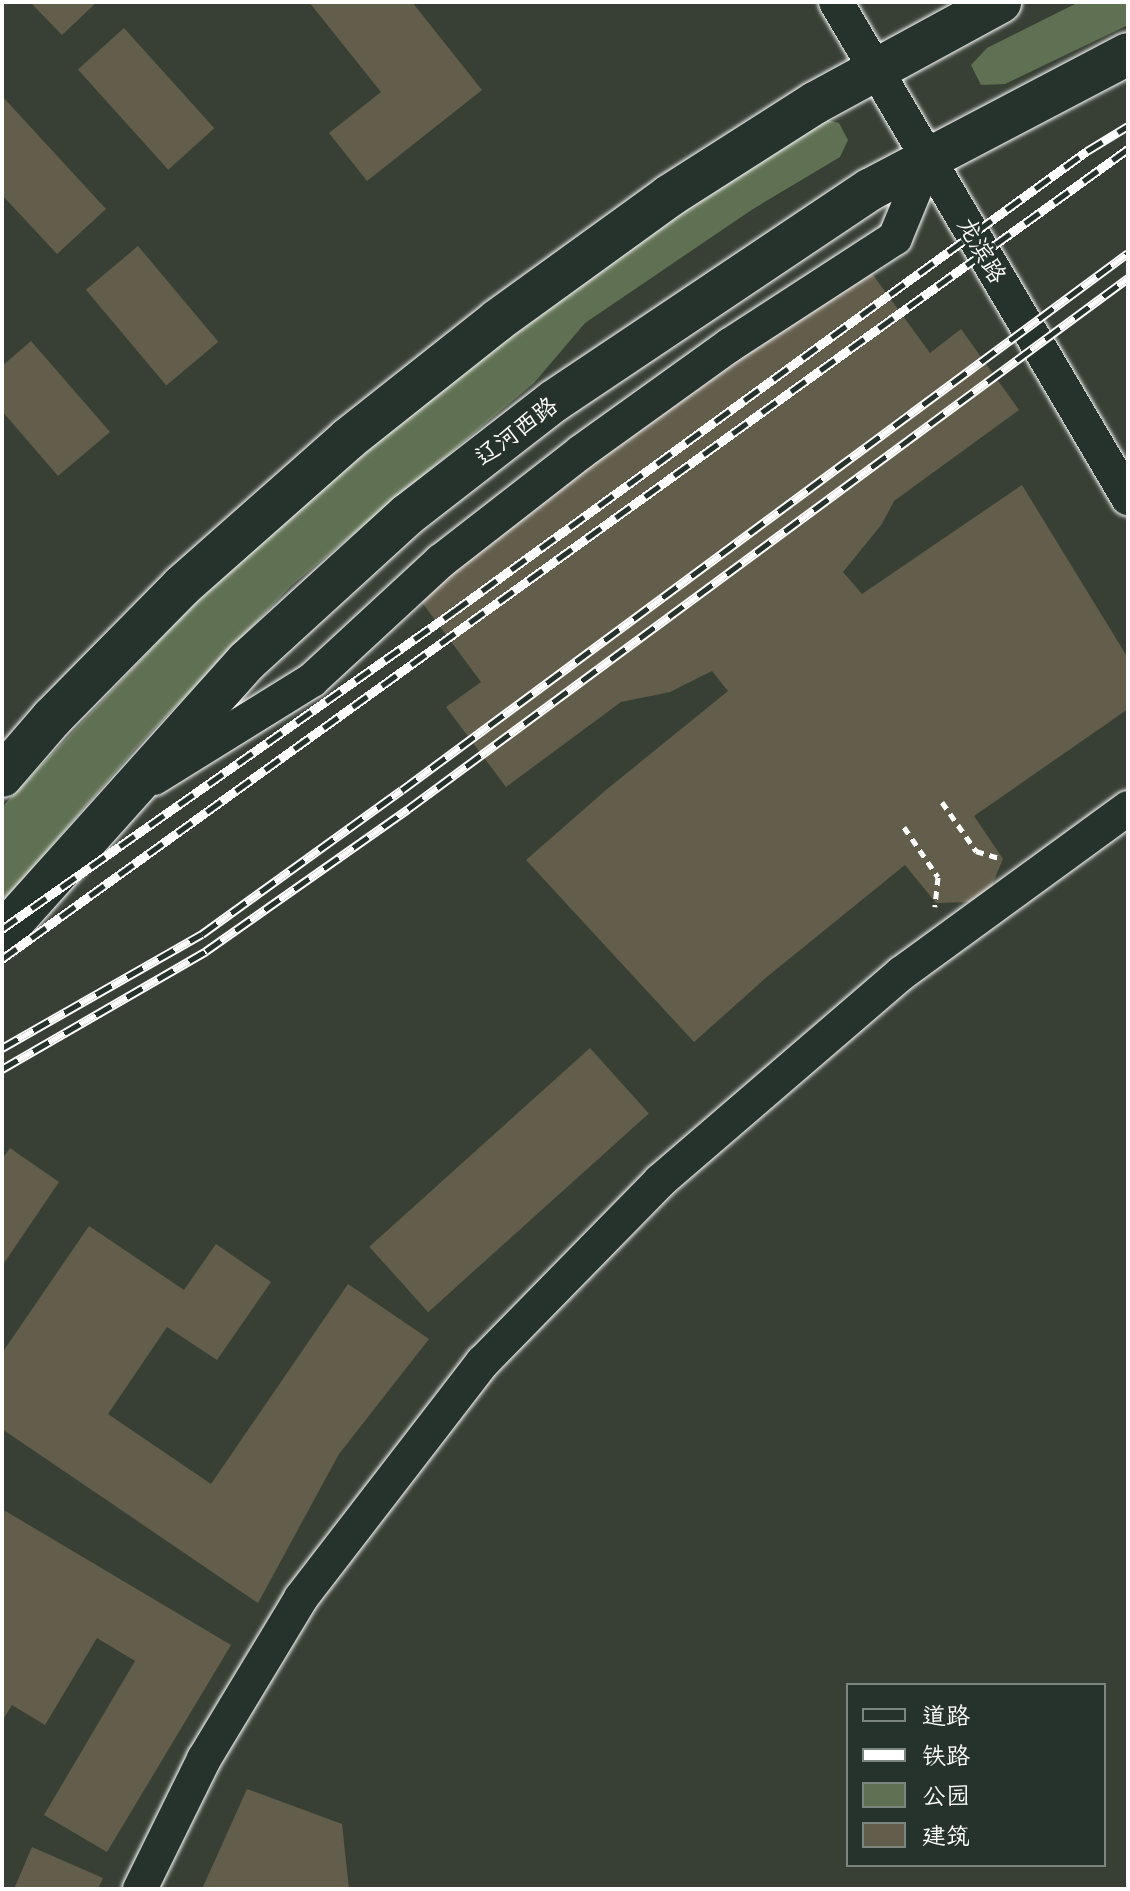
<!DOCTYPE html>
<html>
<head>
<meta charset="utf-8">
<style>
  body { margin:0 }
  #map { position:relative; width:1130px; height:1891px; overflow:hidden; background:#384036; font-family:Delius,"LXGW WenKai TC",sans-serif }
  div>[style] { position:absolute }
  .green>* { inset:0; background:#607052 }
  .building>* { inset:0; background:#635d4b; transform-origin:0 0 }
  .path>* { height:5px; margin-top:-2.5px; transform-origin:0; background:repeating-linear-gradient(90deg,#fff 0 8px,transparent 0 14px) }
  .roads { filter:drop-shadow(0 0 2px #fff) drop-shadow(0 0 2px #fff) }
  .minor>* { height:34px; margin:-17px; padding:0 17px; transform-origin:17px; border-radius:17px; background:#26332d }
  .major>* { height:42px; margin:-21px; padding:0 21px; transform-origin:21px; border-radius:21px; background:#26332d }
  .rail>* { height:9px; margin-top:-4.5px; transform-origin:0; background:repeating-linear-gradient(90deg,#26332d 0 18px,#fff 0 36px); box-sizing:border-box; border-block:2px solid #fff }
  span { translate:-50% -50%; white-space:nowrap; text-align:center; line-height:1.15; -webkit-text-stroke:6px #26332d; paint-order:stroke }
  .street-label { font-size:24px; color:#fff }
  .frame { position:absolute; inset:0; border:4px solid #fff; pointer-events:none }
  .legend { position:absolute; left:846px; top:1683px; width:260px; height:184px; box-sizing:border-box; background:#26332d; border:2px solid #7d8581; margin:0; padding:10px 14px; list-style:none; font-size:24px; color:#fff }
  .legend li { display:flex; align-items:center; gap:16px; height:40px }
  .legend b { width:40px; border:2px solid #7d8581 }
</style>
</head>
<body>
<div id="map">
  <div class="green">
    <i style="clip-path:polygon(1079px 2px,1128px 2px,1128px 25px,1005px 84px,981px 85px,971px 65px,987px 48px)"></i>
    <i style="clip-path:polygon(824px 119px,839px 123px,848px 140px,840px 157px,753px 209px,585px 323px,534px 383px,291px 586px,138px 746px,2px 903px,2px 807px,186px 612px,329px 482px,448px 380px,653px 229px)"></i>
  </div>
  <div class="building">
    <i style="clip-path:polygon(30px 2px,97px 2px,62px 35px)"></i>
    <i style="clip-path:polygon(309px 2px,412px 2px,482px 90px,367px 181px,329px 133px,381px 92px)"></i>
    <i style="left:124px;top:28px;width:135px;height:62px;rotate:48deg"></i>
    <i style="clip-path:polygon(2px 96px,106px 209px,57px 254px,2px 195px)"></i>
    <i style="left:138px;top:246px;width:125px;height:68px;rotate:50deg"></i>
    <i style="clip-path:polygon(865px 264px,930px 353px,961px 329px,1019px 410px,894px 501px,882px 524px,843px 572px,862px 594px,1022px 485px,1128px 658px,1128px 709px,974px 816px,1003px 859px,989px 892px,971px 902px,936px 903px,905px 865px,768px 976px,694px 1042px,526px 860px,606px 790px,728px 691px,712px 671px,670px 692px,621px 702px,506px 787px,446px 707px,481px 682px,415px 593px)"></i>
    <i style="clip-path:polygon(31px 341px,110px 432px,58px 476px,2px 411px,2px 366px)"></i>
    <i style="left:590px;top:1048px;width:88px;height:297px;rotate:48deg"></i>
    <i style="clip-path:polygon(10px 1148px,59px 1182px,2px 1266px,2px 1159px)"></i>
    <i style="clip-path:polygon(89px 1226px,184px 1290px,216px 1244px,271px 1282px,217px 1360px,167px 1327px,108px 1414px,211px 1484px,348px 1284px,429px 1339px,339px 1454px,258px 1603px,2px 1429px,2px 1353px)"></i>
    <i style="clip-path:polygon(2px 1509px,231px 1645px,107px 1852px,44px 1815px,135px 1661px,97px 1638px,45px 1725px,12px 1705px,2px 1721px)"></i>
    <i style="clip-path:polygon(247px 1789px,342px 1824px,349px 1889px,202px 1889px)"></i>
    <i style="clip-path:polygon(32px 1847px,103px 1878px,98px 1889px,14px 1889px)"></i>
  </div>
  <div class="path">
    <i style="left:942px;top:802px;width:60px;rotate:55.2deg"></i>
    <i style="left:976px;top:851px;width:27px;rotate:17deg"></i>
    <i style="left:904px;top:827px;width:60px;rotate:55.8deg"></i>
    <i style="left:938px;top:877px;width:30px;rotate:96deg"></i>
  </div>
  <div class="roads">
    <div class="minor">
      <i style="left:836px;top:2px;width:576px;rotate:59.51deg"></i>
      <i style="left:154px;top:778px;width:186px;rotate:-31.8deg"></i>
      <i style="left:312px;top:680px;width:176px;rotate:-42.7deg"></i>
      <i style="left:441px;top:561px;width:177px;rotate:-37.9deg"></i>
      <i style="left:581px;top:452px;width:183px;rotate:-35.7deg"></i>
      <i style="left:730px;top:345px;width:197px;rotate:-33deg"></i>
      <i style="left:895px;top:238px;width:87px;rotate:-67.6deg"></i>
      <i style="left:140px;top:1889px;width:145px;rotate:-63.8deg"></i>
      <i style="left:204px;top:1759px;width:188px;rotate:-58.9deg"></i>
      <i style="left:301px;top:1598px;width:298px;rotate:-52.4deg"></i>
      <i style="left:483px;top:1362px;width:253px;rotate:-45.6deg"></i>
      <i style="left:660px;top:1181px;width:319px;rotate:-40.7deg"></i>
      <i style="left:902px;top:973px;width:280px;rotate:-36.1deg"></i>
    </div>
    <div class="major">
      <i style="left:2px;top:776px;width:77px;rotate:-49.2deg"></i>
      <i style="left:52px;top:718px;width:185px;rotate:-45.4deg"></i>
      <i style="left:182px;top:586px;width:222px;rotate:-41.5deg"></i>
      <i style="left:348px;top:439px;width:191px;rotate:-38.4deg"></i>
      <i style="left:498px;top:320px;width:211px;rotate:-35.9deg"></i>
      <i style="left:669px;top:196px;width:173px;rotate:-32.5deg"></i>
      <i style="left:815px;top:103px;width:211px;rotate:-28.6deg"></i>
      <i style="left:2px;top:934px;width:367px;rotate:-48.1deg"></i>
      <i style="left:247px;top:661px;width:217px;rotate:-42.4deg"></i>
      <i style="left:407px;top:515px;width:186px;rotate:-37.8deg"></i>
      <i style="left:554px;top:401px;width:381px;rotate:-33.8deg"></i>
      <i style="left:871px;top:189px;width:290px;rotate:-27.7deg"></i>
    </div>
  </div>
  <div class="rail">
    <i style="left:2px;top:929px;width:551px;rotate:-35.1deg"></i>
    <i style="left:453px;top:612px;width:784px;rotate:-36.02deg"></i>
    <i style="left:1087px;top:151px;width:48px;rotate:-31.4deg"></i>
    <i style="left:2px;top:959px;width:1387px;rotate:-35.73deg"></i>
    <i style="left:2px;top:1048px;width:230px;rotate:-29.7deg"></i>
    <i style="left:202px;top:934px;width:246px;rotate:-35.8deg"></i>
    <i style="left:402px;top:790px;width:903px;rotate:-36.49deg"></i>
    <i style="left:2px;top:1069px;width:236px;rotate:-30deg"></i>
    <i style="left:206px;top:951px;width:247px;rotate:-35.1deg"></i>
    <i style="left:408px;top:809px;width:895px;rotate:-36.41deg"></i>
  </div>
  <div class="street-label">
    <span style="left:982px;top:250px;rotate:60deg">龙滨路</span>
    <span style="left:516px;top:431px;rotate:-37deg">辽河西路</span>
  </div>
  <div class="frame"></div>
  <ul class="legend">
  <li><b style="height:10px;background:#26332d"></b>道路</li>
  <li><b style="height:10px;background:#fff"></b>铁路</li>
  <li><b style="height:22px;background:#607052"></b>公园</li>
  <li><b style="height:22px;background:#635d4b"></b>建筑</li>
  </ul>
</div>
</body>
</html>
